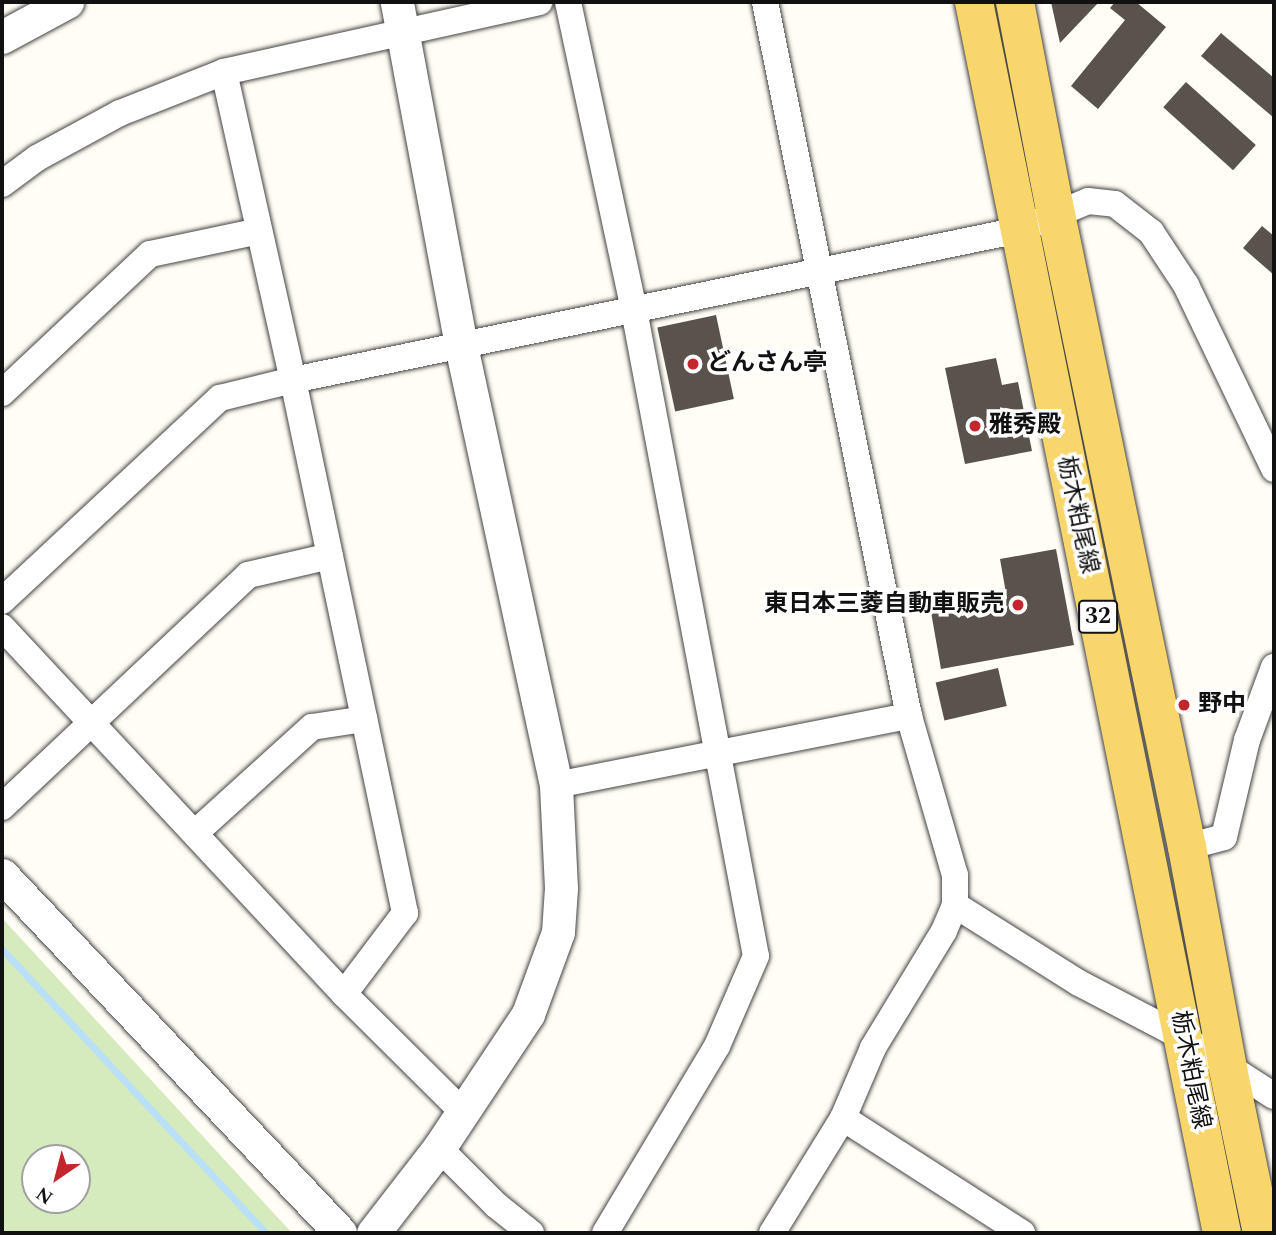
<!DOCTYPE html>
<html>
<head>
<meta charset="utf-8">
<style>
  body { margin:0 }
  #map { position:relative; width:1276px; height:1235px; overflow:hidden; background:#fffdf5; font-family:Spectral,"Noto Sans JP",serif }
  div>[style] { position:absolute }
  .green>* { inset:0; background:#d5ebbd }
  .stream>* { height:7px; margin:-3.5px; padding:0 3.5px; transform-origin:3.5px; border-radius:3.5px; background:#b9e0f7 }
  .building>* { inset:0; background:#5a524d; transform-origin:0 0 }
  .roads { filter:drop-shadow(0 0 2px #444) drop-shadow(0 0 2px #444) }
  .minor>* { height:26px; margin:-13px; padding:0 13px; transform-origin:13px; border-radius:13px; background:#fff }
  .tertiary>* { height:33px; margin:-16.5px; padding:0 16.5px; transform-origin:16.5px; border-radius:16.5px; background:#fff }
  .primary>* { height:38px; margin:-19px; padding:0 19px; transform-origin:19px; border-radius:19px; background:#f9d66b }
  .dots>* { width:19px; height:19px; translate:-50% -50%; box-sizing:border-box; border:4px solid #fff; border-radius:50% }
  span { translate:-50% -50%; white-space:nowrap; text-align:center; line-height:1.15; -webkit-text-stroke:7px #fff; paint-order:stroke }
  .shield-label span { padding:2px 5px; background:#fff; border:2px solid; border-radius:5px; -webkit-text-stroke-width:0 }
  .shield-label { font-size:23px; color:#111; font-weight:700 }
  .poi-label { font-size:24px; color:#111; font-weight:700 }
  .left { translate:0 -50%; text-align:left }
  .right { translate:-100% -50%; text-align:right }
  .street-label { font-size:24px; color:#111 }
  .frame { position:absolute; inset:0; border:4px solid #111; pointer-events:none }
  .north { position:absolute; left:21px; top:1144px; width:70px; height:70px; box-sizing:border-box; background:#fff; border:2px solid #a0a0a0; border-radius:50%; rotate:215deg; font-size:19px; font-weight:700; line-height:28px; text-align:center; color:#111 }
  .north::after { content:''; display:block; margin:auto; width:24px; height:32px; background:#c4262e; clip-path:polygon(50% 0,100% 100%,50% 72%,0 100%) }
</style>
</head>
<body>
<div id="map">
  <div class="green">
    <i style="clip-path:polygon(evenodd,2px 918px,292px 1233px,2px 1233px,2px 918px,35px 1158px,77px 1158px,77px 1200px,35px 1200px,35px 1158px)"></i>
  </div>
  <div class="stream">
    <i style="left:2px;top:949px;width:388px;rotate:47.1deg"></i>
  </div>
  <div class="building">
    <i style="clip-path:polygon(1051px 2px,1099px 2px,1060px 43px)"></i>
    <i style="clip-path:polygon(1115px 2px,1136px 2px,1166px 27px,1098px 109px,1071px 86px,1125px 20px,1110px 8px)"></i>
    <i style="clip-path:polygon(1221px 33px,1274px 78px,1274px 118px,1201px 56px)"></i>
    <i style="left:1186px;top:82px;width:94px;height:34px;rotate:42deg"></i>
    <i style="clip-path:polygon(1262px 226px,1274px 236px,1274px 275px,1243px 248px)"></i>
    <i style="left:716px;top:315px;width:86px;height:60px;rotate:78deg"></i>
    <i style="clip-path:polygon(996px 358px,1002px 385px,1018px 382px,1032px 451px,965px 464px,945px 368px)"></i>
    <i style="clip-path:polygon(1056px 549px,1074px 645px,941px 669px,931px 612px,1007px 599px,1000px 559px)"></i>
    <i style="left:998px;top:668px;width:39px;height:64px;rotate:77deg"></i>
  </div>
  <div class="roads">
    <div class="minor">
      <i style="left:568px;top:2px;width:315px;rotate:77.9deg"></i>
      <i style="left:634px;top:310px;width:657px;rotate:79.31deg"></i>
      <i style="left:756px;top:956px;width:98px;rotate:113.4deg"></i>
      <i style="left:717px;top:1046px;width:218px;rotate:120.9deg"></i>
      <i style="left:765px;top:2px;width:728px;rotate:78.6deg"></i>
      <i style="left:909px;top:716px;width:166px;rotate:73.9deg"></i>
      <i style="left:955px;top:875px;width:30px;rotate:90deg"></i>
      <i style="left:955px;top:905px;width:28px;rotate:113deg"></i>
      <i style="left:944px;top:931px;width:137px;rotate:121.3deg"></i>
      <i style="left:873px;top:1048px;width:76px;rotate:113.2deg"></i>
      <i style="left:843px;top:1118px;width:135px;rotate:121.7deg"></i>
      <i style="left:224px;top:72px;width:316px;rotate:77.4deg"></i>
      <i style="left:293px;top:380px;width:545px;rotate:78.13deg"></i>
      <i style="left:405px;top:913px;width:101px;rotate:127deg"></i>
      <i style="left:2px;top:184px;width:44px;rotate:-36.6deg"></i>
      <i style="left:37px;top:158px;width:94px;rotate:-28.5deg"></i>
      <i style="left:120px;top:113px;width:112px;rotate:-21.5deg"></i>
      <i style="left:224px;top:72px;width:323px;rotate:-12.5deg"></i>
      <i style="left:2px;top:393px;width:203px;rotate:-43.2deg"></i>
      <i style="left:150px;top:254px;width:111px;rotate:-11.9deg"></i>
      <i style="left:2px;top:601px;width:298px;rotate:-43deg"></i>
      <i style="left:220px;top:398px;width:75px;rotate:-13.9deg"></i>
      <i style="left:293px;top:380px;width:741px;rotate:-11.67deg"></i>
      <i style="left:1019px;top:230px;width:75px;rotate:-22.8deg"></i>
      <i style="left:1088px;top:201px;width:27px;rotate:6deg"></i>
      <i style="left:1115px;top:204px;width:46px;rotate:37.9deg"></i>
      <i style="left:1151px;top:232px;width:64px;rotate:56.6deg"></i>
      <i style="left:1186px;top:285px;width:204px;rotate:64.4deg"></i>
      <i style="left:2px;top:627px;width:502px;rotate:47.02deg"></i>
      <i style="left:344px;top:994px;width:168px;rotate:44.8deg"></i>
      <i style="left:556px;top:785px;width:360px;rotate:-11.1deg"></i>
      <i style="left:2px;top:807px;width:338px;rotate:-43.3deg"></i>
      <i style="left:248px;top:575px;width:84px;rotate:-13deg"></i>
      <i style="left:195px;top:833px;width:158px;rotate:-42.2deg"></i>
      <i style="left:312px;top:727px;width:53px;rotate:-8.7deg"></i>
      <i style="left:1187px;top:847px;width:38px;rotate:-15deg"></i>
      <i style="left:1224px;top:837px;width:100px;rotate:-76.7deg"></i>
      <i style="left:1247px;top:740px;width:78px;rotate:-69.7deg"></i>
      <i style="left:955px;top:905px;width:146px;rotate:32.2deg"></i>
      <i style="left:1079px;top:983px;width:119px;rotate:27.6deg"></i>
      <i style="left:1184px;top:1038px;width:107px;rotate:32.8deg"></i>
      <i style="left:843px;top:1118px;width:213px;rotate:32.7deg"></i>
      <i style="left:439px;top:1148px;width:81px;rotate:45deg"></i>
      <i style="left:496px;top:1205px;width:45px;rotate:38.7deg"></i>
    </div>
    <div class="tertiary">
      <i style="left:2px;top:37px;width:74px;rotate:-28.3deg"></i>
      <i style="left:2px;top:875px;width:492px;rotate:46.6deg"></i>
      <i style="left:373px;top:1233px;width:108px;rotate:-52.2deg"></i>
      <i style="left:439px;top:1148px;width:161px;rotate:-56.4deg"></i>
      <i style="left:528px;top:1014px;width:87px;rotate:-69.9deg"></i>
      <i style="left:558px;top:932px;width:44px;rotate:-86.1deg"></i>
      <i style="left:561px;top:888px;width:103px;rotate:-92.8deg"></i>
      <i style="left:556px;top:785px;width:450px;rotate:-102.2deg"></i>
      <i style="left:461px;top:345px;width:349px;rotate:-100.6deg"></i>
    </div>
    <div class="primary">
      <i style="left:974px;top:2px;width:1256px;rotate:78.61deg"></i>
      <i style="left:1015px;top:2px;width:216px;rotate:79.1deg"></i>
      <i style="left:1056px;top:214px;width:646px;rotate:78.31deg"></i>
      <i style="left:1187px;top:847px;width:226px;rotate:79.5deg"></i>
      <i style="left:1228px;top:1069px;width:167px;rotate:78.3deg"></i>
    </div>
  </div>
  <div class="dots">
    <i style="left:693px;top:364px;background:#c4262e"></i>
    <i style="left:975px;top:426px;background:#c4262e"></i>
    <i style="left:1018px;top:605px;background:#c4262e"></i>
    <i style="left:1184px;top:705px;background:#c4262e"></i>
  </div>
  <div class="shield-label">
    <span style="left:1098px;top:617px">32</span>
  </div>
  <div class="poi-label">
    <span class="left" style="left:707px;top:364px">どんさん亭</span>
    <span class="left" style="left:989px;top:426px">雅秀殿</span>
    <span class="right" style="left:1004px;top:605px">東日本三菱自動車販売</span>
    <span class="left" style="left:1198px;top:705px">野中</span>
  </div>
  <div class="street-label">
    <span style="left:1077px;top:515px;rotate:78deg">栃木粕尾線</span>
    <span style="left:1190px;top:1070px;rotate:79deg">栃木粕尾線</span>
  </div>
  <div class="frame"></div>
  <div class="north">N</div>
</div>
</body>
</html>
